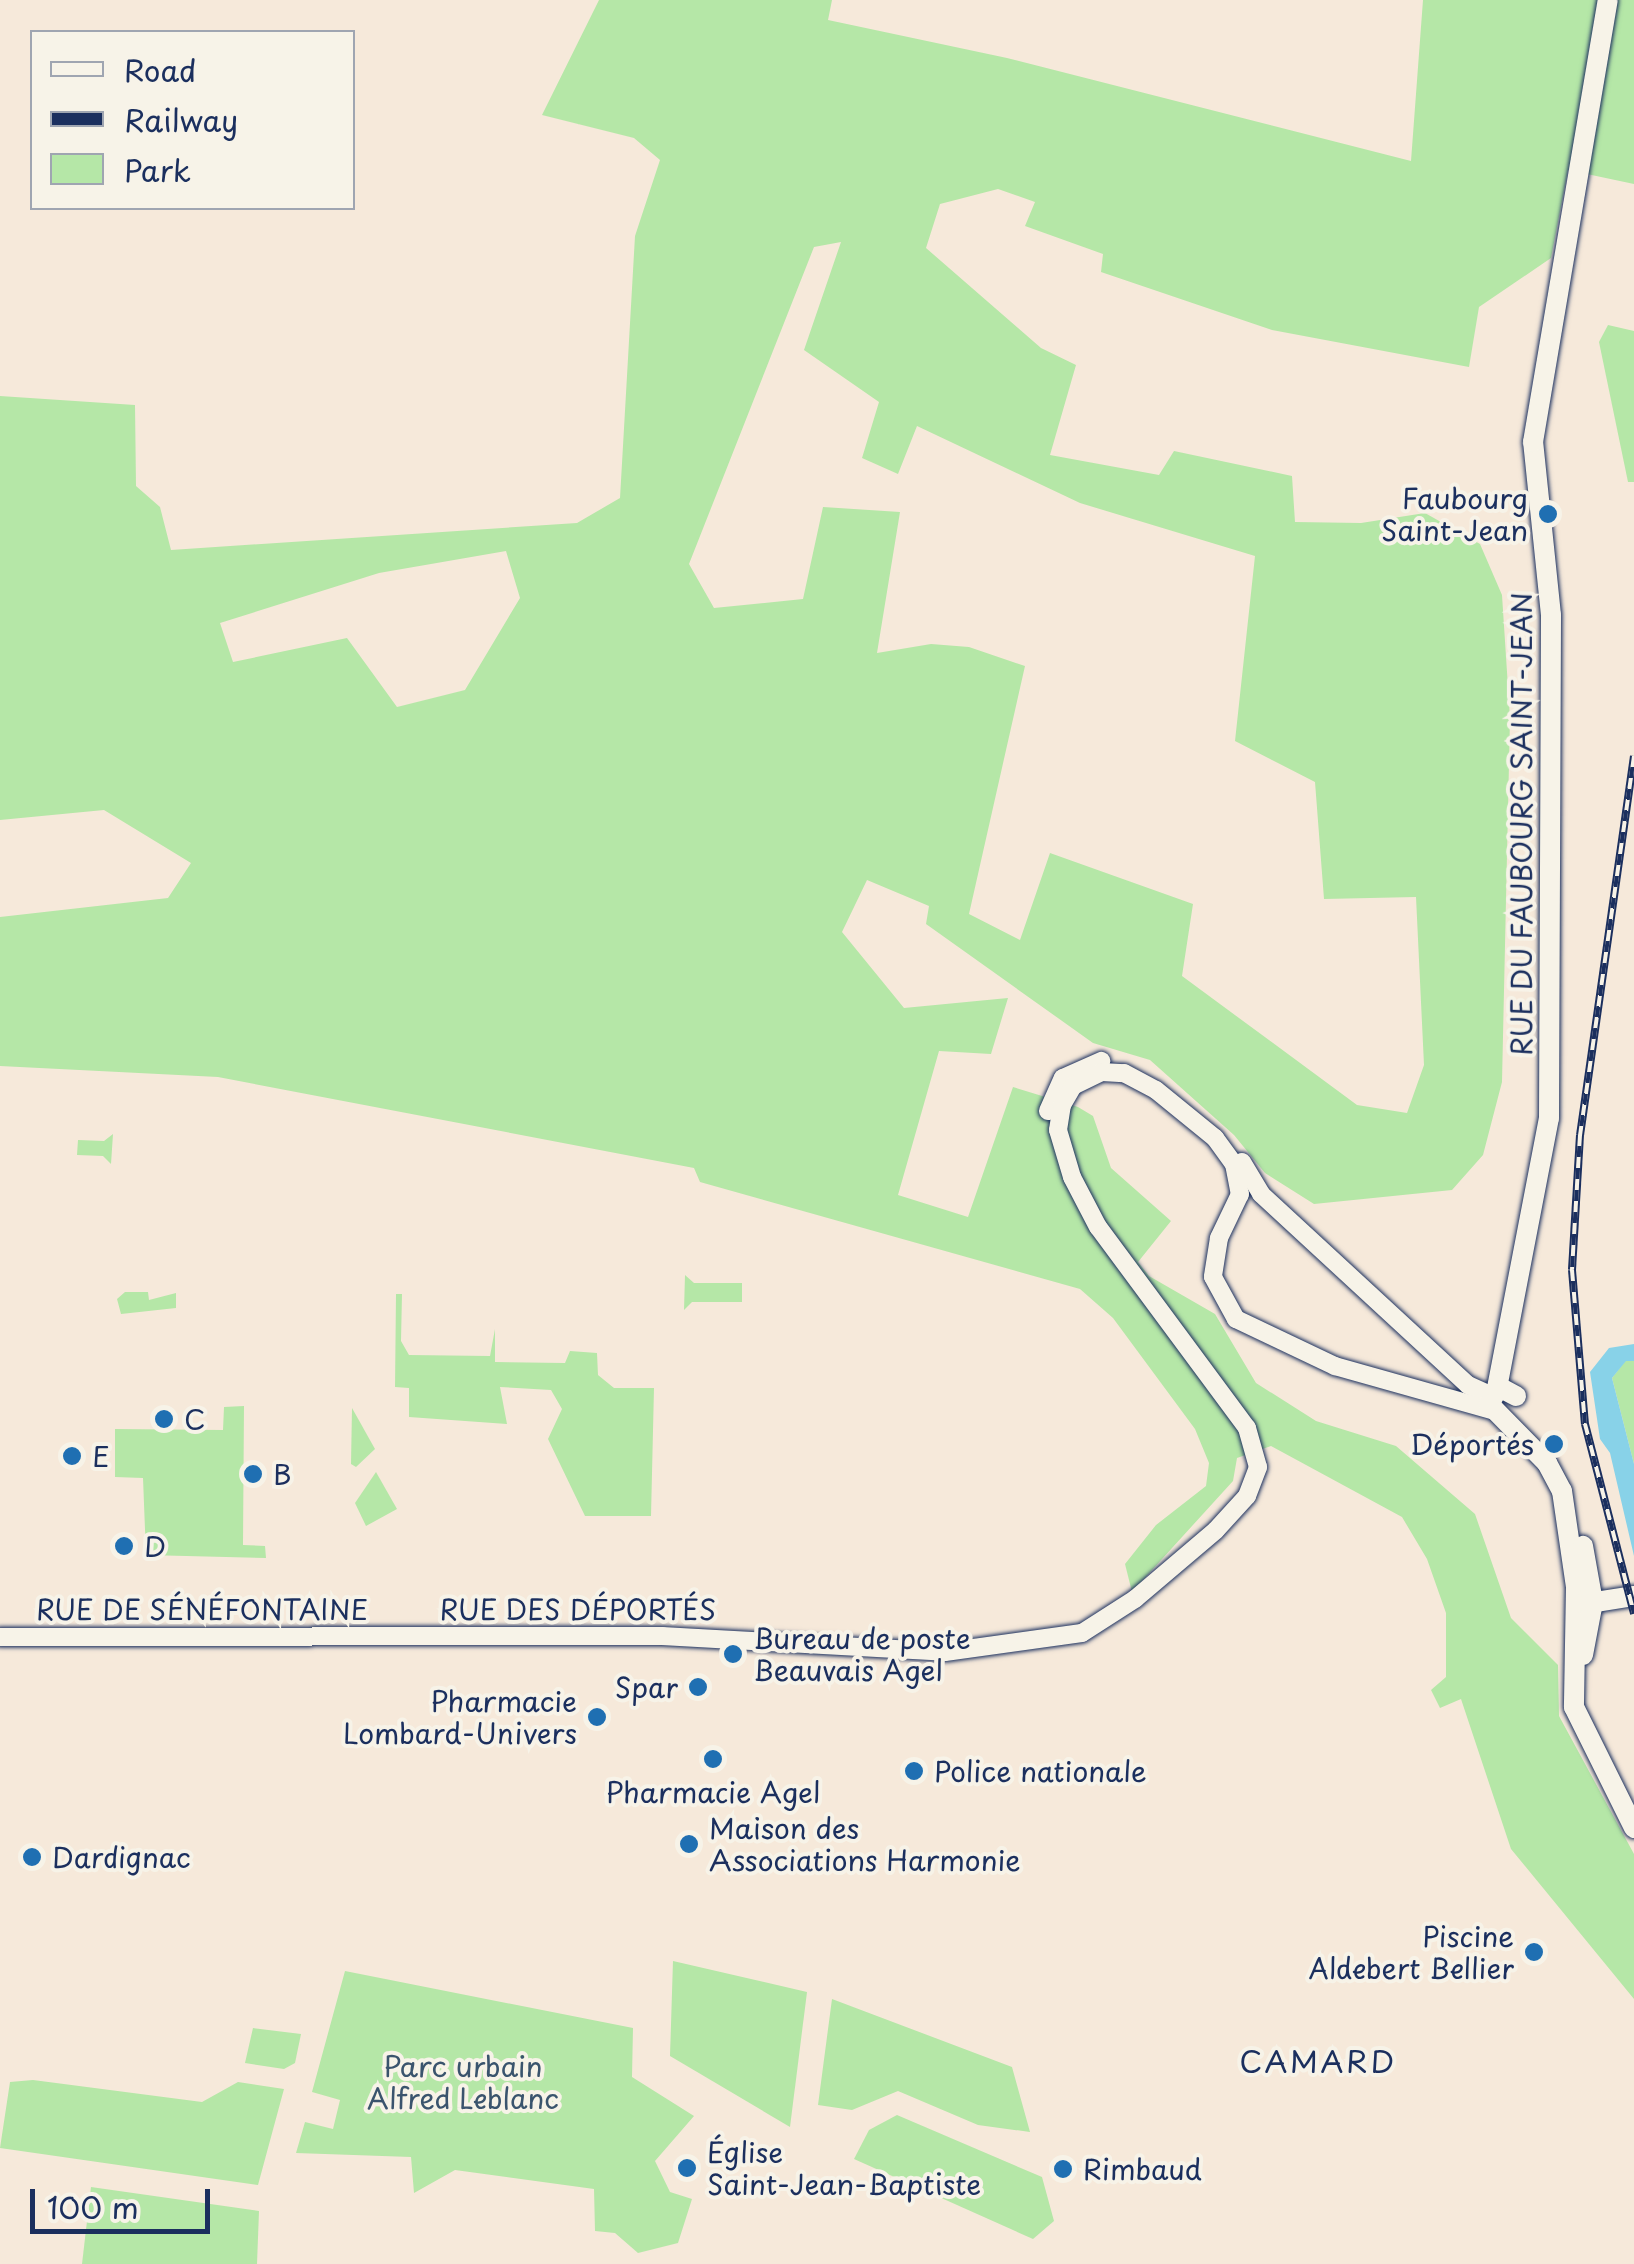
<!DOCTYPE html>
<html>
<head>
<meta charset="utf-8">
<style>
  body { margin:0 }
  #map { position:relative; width:1634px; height:2264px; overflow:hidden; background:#f6e9da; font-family:"Playpen Sans",sans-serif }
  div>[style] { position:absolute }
  .green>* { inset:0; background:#b5e7a7 }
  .water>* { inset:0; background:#88d2e8 }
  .roads { filter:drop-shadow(0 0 2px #1b2f5e) drop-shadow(0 0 2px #1b2f5e) }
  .tertiary>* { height:18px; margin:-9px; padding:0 9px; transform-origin:9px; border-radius:9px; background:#f7f3e8 }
  .secondary>* { height:20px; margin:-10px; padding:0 10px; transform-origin:10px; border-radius:10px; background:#f7f3e8 }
  .rail>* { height:8px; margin-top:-4px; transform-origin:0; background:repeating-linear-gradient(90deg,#f7f3e8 0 11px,#1b2f5e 0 22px); box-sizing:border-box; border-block:2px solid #1b2f5e }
  .dots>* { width:28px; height:28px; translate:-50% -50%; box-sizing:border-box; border:5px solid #f7f3e8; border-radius:50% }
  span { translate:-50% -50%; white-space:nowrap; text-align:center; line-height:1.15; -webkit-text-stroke:8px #f7f3e8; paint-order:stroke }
  .poi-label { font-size:28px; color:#1b2f5e }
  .right { translate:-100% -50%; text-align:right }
  .left { translate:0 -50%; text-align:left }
  .street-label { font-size:28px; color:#1b2f5e }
  .park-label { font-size:28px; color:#3a546d }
  .neighbourhood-label { font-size:30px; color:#1b2f5e; letter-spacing:2.5px }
  .legend { position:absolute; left:30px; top:30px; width:325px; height:180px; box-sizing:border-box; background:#f7f3e8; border:2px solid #9fa5b1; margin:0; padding:12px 18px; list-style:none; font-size:30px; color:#1b2f5e }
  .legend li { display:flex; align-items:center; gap:20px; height:50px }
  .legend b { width:50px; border:2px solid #9fa5b1 }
  .scale { position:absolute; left:30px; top:2189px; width:180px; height:45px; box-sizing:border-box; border:5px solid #1b2f5e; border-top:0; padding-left:12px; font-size:30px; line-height:35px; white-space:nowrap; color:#1b2f5e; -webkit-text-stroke:8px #f7f3e8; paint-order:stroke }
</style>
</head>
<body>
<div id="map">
  <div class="green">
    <i style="clip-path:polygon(evenodd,599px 0,832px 0,828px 20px,1007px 58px,1411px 161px,1423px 0,1634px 0,1634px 184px,1568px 170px,1551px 258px,1479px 307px,1469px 367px,1272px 330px,1101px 272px,1103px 254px,1025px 226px,1035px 202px,998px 189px,940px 204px,926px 248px,1041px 348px,1076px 365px,1050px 455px,1159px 475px,1174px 451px,1292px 476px,1295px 522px,1361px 523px,1425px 513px,1480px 544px,1502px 595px,1510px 718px,1502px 1082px,1483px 1155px,1452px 1190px,1314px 1204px,1265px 1173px,1234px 1135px,1150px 1060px,1093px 1043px,926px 924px,929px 906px,867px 880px,842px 932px,904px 1008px,1008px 998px,991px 1054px,939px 1051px,898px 1195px,968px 1217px,1013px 1087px,1078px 1107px,1093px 1116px,1111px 1168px,1171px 1221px,1138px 1262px,1149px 1276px,1215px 1314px,1256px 1383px,1316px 1421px,1396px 1446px,1475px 1514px,1511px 1618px,1558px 1665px,1559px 1716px,1634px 1854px,1634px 1999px,1511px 1849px,1461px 1699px,1440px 1708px,1431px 1690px,1446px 1677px,1446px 1613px,1427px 1559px,1402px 1517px,1271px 1446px,1237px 1458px,1233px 1481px,1132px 1592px,1125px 1564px,1156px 1525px,1206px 1486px,1209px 1463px,1195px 1429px,1113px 1318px,1080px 1289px,700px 1182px,694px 1168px,218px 1077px,0 1066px,0 917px,168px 898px,191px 863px,104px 810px,0 820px,0 396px,135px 405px,136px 486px,160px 507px,171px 550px,577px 523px,620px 498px,635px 236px,660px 160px,634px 138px,542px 115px,599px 0,841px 242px,804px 350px,879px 402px,862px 458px,898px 474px,917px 426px,1080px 503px,1255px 556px,1235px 741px,1315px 782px,1324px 899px,1416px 897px,1424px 1065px,1407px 1113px,1357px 1105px,1182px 976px,1193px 904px,1050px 853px,1020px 940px,969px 914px,1025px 666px,969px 647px,931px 644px,877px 653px,900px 512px,823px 507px,803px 599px,714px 608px,689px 564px,814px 247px,841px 242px,599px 0,506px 551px,520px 598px,465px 690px,397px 707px,347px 638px,233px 662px,220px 623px,379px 573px,506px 551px)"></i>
    <i style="clip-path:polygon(1608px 325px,1634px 331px,1634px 482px,1628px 482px,1599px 342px)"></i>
    <i style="clip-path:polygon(113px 1134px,111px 1164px,103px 1156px,77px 1155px,78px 1140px,104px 1141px)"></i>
    <i style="clip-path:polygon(685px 1275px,694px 1283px,742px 1283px,742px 1302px,692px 1302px,684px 1310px)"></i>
    <i style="clip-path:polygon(125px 1292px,148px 1292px,149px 1300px,176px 1293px,176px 1308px,121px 1314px,117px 1299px)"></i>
    <i style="clip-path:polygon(396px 1294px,402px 1294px,401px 1341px,409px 1355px,490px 1356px,495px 1329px,495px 1362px,565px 1363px,570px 1351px,597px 1353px,598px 1375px,614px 1388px,654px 1388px,651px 1516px,585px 1516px,548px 1439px,562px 1409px,551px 1390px,500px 1387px,507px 1424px,409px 1417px,409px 1388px,395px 1387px)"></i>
    <i style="clip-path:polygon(1626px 1360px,1634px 1361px,1634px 1464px,1612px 1378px)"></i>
    <i style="clip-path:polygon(244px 1406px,243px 1545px,265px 1546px,266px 1558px,146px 1555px,143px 1478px,115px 1477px,115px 1429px,223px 1430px,224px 1407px)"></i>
    <i style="clip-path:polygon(352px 1408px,375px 1449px,356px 1467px,351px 1464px)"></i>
    <i style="clip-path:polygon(376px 1472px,397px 1509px,366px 1526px,355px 1503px)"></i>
    <i style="clip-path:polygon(673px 1961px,807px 1992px,790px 2127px,670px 2056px)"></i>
    <i style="clip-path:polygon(345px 1971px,633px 2028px,632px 2077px,694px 2116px,655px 2161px,670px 2192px,692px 2199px,678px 2243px,638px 2253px,615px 2233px,595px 2231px,594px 2189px,455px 2170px,414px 2193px,411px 2157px,296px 2153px,305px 2122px,333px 2129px,340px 2100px,312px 2092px)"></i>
    <i style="clip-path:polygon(832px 1999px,1012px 2067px,1030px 2132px,978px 2125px,898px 2091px,852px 2110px,818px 2105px)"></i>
    <i style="clip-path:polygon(253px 2028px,301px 2034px,295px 2063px,284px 2069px,245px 2063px)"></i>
    <i style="clip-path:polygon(33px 2080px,202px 2102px,238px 2082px,284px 2089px,258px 2185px,0 2148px,10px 2082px)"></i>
    <i style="clip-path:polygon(897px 2115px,1042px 2177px,1054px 2221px,1033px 2239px,854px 2159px,869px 2130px)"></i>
    <i style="clip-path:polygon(91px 2187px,259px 2211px,257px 2264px,82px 2264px)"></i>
  </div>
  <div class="water">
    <i style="clip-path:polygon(1634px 1344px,1634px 1361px,1626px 1361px,1612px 1378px,1634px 1464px,1634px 1556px,1610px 1453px,1600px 1439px,1590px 1372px,1609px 1348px)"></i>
  </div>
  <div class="roads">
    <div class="tertiary">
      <i style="left:1048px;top:1111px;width:36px;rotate:-66deg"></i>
      <i style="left:1063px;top:1078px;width:42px;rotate:-24.1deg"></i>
      <i style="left:1242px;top:1162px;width:37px;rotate:59deg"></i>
      <i style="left:1261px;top:1194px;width:282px;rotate:42.7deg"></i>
      <i style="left:1468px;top:1385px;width:20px;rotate:24deg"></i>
      <i style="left:0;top:1637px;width:662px;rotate:-0.09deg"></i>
      <i style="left:662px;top:1636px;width:283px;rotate:3.2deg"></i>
      <i style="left:945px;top:1652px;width:138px;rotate:-7.9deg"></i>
      <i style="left:1082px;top:1633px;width:63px;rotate:-32.7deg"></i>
      <i style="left:1135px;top:1599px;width:106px;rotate:-40.4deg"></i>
      <i style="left:1216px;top:1530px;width:46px;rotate:-47.6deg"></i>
      <i style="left:1247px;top:1496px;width:31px;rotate:-69deg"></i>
      <i style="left:1258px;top:1467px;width:41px;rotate:-105.8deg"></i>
      <i style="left:1247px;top:1428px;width:250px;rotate:-126.5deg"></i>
      <i style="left:1098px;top:1227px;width:56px;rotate:-117.5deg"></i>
      <i style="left:1072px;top:1177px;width:49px;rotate:-106.6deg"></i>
      <i style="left:1058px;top:1130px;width:25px;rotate:-81deg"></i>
      <i style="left:1062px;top:1105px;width:22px;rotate:-60deg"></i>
      <i style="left:1073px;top:1086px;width:32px;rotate:-26deg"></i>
      <i style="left:1102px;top:1072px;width:22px;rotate:3deg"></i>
      <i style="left:1124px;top:1073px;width:36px;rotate:28deg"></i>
      <i style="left:1156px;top:1090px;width:76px;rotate:39.1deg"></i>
      <i style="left:1215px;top:1138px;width:32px;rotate:54deg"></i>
      <i style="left:1234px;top:1164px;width:31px;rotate:79deg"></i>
      <i style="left:1240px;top:1194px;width:49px;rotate:115.5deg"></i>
      <i style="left:1219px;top:1238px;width:39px;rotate:99deg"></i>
      <i style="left:1213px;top:1277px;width:48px;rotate:61.3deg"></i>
      <i style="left:1236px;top:1319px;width:110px;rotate:25.4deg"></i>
      <i style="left:1335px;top:1366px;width:163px;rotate:15.7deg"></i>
    </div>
    <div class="secondary">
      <i style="left:1497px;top:1388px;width:275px;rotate:-79.1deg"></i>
      <i style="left:1549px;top:1118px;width:503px;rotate:-89.77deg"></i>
      <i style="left:1551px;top:615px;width:174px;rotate:-95.9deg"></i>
      <i style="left:1533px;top:442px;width:448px;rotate:-80.4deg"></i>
      <i style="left:1516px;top:1396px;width:19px;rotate:-152deg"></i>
      <i style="left:1499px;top:1387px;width:20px;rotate:120deg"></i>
      <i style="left:1489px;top:1404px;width:83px;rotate:45.5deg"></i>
      <i style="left:1547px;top:1463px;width:32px;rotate:62deg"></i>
      <i style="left:1562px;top:1491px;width:97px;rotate:81.7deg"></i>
      <i style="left:1576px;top:1587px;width:120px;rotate:91deg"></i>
      <i style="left:1574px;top:1707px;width:135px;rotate:63.6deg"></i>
      <i style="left:1583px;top:1604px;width:52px;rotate:-8.9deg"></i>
      <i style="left:1583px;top:1655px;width:54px;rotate:-79.3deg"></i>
      <i style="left:1593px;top:1602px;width:57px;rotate:-100.1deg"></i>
    </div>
  </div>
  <div class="rail">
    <i style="left:1634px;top:756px;width:383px;rotate:98.1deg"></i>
    <i style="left:1580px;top:1135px;width:135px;rotate:93.4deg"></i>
    <i style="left:1572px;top:1270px;width:155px;rotate:85.2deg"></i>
    <i style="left:1585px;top:1424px;width:196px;rotate:75.5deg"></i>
  </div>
  <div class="dots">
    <i style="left:1548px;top:514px;background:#1f6fb2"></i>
    <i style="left:164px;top:1419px;background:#1f6fb2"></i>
    <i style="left:1554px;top:1444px;background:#1f6fb2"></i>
    <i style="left:72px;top:1456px;background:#1f6fb2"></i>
    <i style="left:253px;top:1474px;background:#1f6fb2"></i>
    <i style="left:124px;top:1546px;background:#1f6fb2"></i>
    <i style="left:733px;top:1654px;background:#1f6fb2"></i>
    <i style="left:698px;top:1687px;background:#1f6fb2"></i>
    <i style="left:597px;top:1717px;background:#1f6fb2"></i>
    <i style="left:713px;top:1759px;background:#1f6fb2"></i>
    <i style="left:914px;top:1771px;background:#1f6fb2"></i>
    <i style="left:689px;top:1844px;background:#1f6fb2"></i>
    <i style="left:32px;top:1857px;background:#1f6fb2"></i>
    <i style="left:1534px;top:1952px;background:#1f6fb2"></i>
    <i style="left:687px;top:2168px;background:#1f6fb2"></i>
    <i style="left:1063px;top:2169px;background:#1f6fb2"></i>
  </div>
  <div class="poi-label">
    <span class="right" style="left:1528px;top:514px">Faubourg<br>Saint-Jean</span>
    <span class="left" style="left:184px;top:1419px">C</span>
    <span class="right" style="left:1534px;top:1444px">Déportés</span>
    <span class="left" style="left:92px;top:1456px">E</span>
    <span class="left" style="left:273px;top:1474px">B</span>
    <span class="left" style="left:144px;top:1546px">D</span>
    <span class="left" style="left:753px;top:1654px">Bureau de poste<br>Beauvais Agel</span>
    <span class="right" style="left:678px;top:1687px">Spar</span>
    <span class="right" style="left:577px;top:1717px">Pharmacie<br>Lombard-Univers</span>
    <span class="left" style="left:934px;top:1771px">Police nationale</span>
    <span style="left:713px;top:1792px">Pharmacie Agel</span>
    <span class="left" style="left:709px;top:1844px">Maison des<br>Associations Harmonie</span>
    <span class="left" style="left:52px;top:1857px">Dardignac</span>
    <span class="right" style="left:1514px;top:1952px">Piscine<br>Aldebert Bellier</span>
    <span class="left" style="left:707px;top:2168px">Église<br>Saint-Jean-Baptiste</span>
    <span class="left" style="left:1083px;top:2169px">Rimbaud</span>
  </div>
  <div class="street-label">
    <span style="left:1521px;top:824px;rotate:-90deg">RUE DU FAUBOURG SAINT-JEAN</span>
    <span style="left:202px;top:1609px">RUE DE SÉNÉFONTAINE</span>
    <span style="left:578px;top:1609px">RUE DES DÉPORTÉS</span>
  </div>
  <div class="park-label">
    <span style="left:463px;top:2082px">Parc urbain<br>Alfred Leblanc</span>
  </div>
  <div class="neighbourhood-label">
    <span style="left:1318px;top:2061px">CAMARD</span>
  </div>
  <ul class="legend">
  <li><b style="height:12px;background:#f7f3e8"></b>Road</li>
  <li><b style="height:12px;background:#1b2f5e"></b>Railway</li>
  <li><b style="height:28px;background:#b5e7a7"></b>Park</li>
  </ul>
  <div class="scale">100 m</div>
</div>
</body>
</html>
